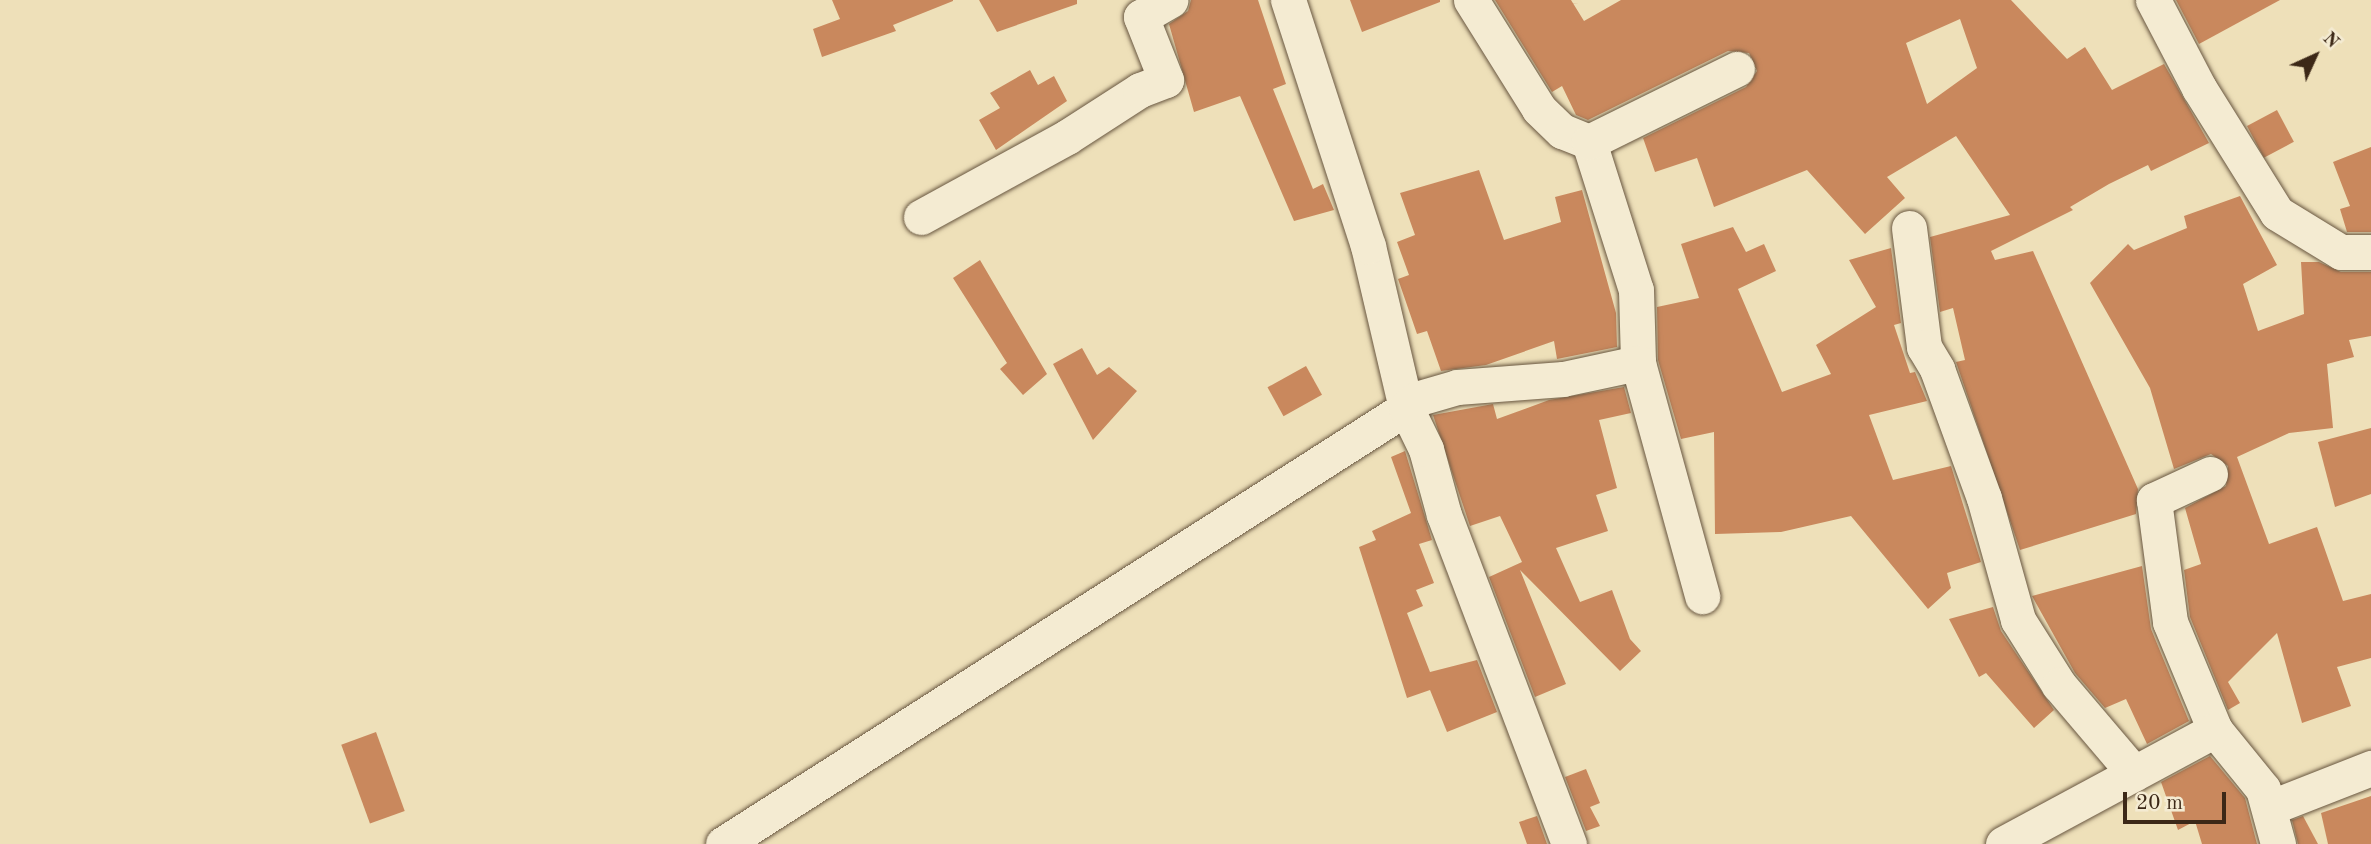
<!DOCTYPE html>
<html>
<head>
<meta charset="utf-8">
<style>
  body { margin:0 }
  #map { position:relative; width:2371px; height:844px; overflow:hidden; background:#eee0b9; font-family:"Old Standard TT",serif }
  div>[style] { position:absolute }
  .building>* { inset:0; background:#c9885d; transform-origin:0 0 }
  .roads { filter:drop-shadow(0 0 2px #685640) drop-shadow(0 0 2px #685640) }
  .minor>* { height:35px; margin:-17.5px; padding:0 17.5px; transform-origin:17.5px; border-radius:17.5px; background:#f4ebd2 }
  span { translate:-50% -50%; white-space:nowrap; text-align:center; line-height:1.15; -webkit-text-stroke:5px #f4ebd2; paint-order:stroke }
  .north { position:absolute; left:2280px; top:21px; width:70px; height:70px; -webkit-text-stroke:5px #f4ebd2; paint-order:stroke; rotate:45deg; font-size:19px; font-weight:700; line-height:28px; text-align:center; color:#3c2817 }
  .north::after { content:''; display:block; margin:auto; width:24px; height:32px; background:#3c2817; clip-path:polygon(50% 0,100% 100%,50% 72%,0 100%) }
  .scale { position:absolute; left:2123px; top:792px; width:103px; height:32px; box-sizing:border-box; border:4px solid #3c2817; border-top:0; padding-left:9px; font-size:21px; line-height:24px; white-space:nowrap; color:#3c2817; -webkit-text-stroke:5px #f4ebd2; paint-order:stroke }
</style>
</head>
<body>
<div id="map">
  <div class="building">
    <i style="clip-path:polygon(832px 0,953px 0,953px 1px,893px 25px,896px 31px,822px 57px,813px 29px,840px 19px)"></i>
    <i style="clip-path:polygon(979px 0,1077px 0,1077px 4px,997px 32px)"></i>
    <i style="clip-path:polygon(1191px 0,1258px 0,1286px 84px,1273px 89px,1313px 189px,1323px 184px,1334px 210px,1294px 221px,1240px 96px,1194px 112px,1169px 24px,1188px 11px)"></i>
    <i style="clip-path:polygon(1350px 0,1440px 0,1440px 2px,1362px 32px)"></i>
    <i style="clip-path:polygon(evenodd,1495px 0,1571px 0,1584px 21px,1621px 0,2011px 0,2067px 59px,2085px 47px,2112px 90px,2164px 64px,2209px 143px,2151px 171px,2148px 165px,2109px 184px,2070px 207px,2073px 210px,1991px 251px,1995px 260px,2033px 251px,2138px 489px,2136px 514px,2020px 550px,1956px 362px,1965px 360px,1953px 308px,1940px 312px,1930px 237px,2010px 215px,1956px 136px,1887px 177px,1905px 198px,1865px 234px,1807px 170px,1714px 207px,1697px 158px,1655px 172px,1643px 138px,1746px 87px,1757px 71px,1749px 53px,1728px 51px,1588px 120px,1576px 115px,1562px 86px,1552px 92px,1495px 0,1960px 19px,1977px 68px,1927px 104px,1906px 43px,1960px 19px)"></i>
    <i style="clip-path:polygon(2176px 0,2280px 0,2199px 44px)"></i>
    <i style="clip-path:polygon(1030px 70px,1038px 85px,1054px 76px,1067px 101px,996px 150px,979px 120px,1000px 108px,990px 93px)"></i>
    <i style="left:2277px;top:110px;width:36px;height:34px;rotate:62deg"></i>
    <i style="clip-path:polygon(2371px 147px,2371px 232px,2347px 232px,2340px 209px,2350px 206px,2333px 162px)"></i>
    <i style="clip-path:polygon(1479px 170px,1504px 240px,1561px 222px,1555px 197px,1582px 190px,1616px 313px,1617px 347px,1557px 359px,1554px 341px,1486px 365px,1441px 371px,1427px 331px,1417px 334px,1398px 279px,1409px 275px,1397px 242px,1415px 235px,1400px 193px)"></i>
    <i style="clip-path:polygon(2240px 196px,2277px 265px,2243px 284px,2258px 331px,2304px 314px,2301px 262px,2319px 262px,2341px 272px,2371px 272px,2371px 336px,2349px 340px,2354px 357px,2327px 364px,2333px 428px,2289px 433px,2237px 457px,2269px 544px,2317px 527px,2343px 601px,2371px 594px,2371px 658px,2337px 667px,2351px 706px,2302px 723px,2277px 633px,2228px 682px,2240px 703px,2228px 710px,2190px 617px,2184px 570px,2201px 564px,2185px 508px,2226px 486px,2228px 466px,2211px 454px,2174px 469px,2150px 388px,2090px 283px,2128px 244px,2134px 250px,2187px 228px,2184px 216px)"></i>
    <i style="clip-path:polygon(1733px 227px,1746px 252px,1764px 244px,1776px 271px,1738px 289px,1782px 392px,1831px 374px,1816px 345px,1876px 307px,1849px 260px,1891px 248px,1901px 323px,1894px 325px,1910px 373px,1915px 372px,1927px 401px,1869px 415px,1893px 480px,1951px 466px,1981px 562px,1947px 573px,1951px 588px,1928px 609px,1851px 516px,1781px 532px,1715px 534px,1714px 432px,1681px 439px,1658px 360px,1657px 307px,1699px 298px,1681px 244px)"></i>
    <i style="clip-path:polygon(980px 260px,1047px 374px,1023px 395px,1000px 369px,1007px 363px,953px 278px)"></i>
    <i style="clip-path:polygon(1082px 348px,1097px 375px,1109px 367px,1137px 391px,1093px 440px,1053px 364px)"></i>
    <i style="left:1306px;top:366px;width:33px;height:44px;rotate:61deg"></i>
    <i style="clip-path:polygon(1624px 387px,1631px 413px,1599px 420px,1617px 488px,1596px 495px,1608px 531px,1556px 548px,1580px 602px,1612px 590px,1630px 639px,1641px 651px,1620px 671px,1520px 570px,1566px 684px,1535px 697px,1489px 577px,1522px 562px,1500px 516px,1470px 526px,1433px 415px,1493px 404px,1497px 419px,1549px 400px)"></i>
    <i style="clip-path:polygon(2371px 428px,2371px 494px,2335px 507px,2318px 442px)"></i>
    <i style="clip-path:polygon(1405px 451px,1432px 540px,1419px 544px,1434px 583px,1416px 590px,1423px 606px,1407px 613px,1430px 672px,1477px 660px,1497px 712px,1447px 732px,1430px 690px,1407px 698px,1359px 547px,1376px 540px,1372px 531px,1411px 513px,1391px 457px)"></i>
    <i style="clip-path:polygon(2142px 566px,2151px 629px,2189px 721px,2147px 744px,2126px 699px,2105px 708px,2075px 673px,2032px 596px)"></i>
    <i style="clip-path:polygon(1993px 607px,2001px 631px,2054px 710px,2034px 728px,1986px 673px,1979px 677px,1949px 619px)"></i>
    <i style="left:376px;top:732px;width:84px;height:37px;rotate:70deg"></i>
    <i style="clip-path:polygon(2210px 756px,2245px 798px,2257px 844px,2202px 844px,2195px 821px,2178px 830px,2161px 782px)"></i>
    <i style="clip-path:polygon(1586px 769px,1600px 803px,1590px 807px,1600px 826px,1586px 831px,1565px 777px)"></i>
    <i style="clip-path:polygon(2371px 796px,2371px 844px,2328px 844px,2321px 813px)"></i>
    <i style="clip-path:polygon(1537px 816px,1547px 844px,1527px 844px,1519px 822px)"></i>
    <i style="clip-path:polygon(2303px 816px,2318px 844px,2298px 844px,2292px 820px)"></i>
  </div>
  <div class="roads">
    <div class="minor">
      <i style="left:1471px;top:0;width:128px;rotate:58deg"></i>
      <i style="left:1539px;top:109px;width:32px;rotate:44deg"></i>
      <i style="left:1562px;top:131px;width:29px;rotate:22deg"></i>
      <i style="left:1589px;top:142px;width:155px;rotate:72.4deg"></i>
      <i style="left:1636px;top:290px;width:73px;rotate:88.4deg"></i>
      <i style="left:1638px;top:363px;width:242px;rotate:74.6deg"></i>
      <i style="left:2153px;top:0;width:99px;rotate:62.4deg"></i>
      <i style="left:2199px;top:88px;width:147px;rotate:58deg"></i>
      <i style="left:2277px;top:213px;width:75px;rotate:31.4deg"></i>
      <i style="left:2341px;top:252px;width:30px"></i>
      <i style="left:1589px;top:142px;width:165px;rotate:-26.3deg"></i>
      <i style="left:921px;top:217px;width:166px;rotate:-28.7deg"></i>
      <i style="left:1067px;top:137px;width:87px;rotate:-32.8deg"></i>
      <i style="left:1140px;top:90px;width:28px;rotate:-21deg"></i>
      <i style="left:1166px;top:80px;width:68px;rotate:-111.6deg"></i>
      <i style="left:1141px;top:17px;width:34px;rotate:-30deg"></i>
      <i style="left:1909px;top:228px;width:120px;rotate:82.8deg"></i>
      <i style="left:1924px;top:347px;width:26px;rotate:59deg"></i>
      <i style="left:1937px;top:369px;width:137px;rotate:70deg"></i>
      <i style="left:1984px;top:498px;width:127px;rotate:74.4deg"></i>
      <i style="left:2018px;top:620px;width:77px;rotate:57.8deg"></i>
      <i style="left:2059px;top:685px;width:116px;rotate:49.6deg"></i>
      <i style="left:2210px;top:474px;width:62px;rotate:155.1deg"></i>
      <i style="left:2154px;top:500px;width:123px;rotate:82.5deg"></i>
      <i style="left:2170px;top:622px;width:117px;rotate:67.4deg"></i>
      <i style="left:2215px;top:730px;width:76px;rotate:50.9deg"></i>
      <i style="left:2263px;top:789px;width:57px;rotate:74.7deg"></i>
      <i style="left:2269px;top:808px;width:110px;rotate:-21.4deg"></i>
      <i style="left:723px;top:844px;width:810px;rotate:-32.55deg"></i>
      <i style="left:1406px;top:408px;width:166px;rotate:-103.2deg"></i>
      <i style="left:1368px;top:246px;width:259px;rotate:-108deg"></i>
      <i style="left:1569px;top:844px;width:352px;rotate:-110.8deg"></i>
      <i style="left:1444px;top:515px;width:68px;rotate:-105.3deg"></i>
      <i style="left:1426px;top:449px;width:46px;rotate:-116deg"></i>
      <i style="left:1406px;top:408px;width:13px;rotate:-42deg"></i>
      <i style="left:1416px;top:399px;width:43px;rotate:-16.3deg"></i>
      <i style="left:1457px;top:387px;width:106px;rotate:-4.3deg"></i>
      <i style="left:1563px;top:379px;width:77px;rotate:-12deg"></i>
      <i style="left:2003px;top:844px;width:241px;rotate:-28.3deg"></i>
    </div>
  </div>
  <div class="north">N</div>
  <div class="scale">20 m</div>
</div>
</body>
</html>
